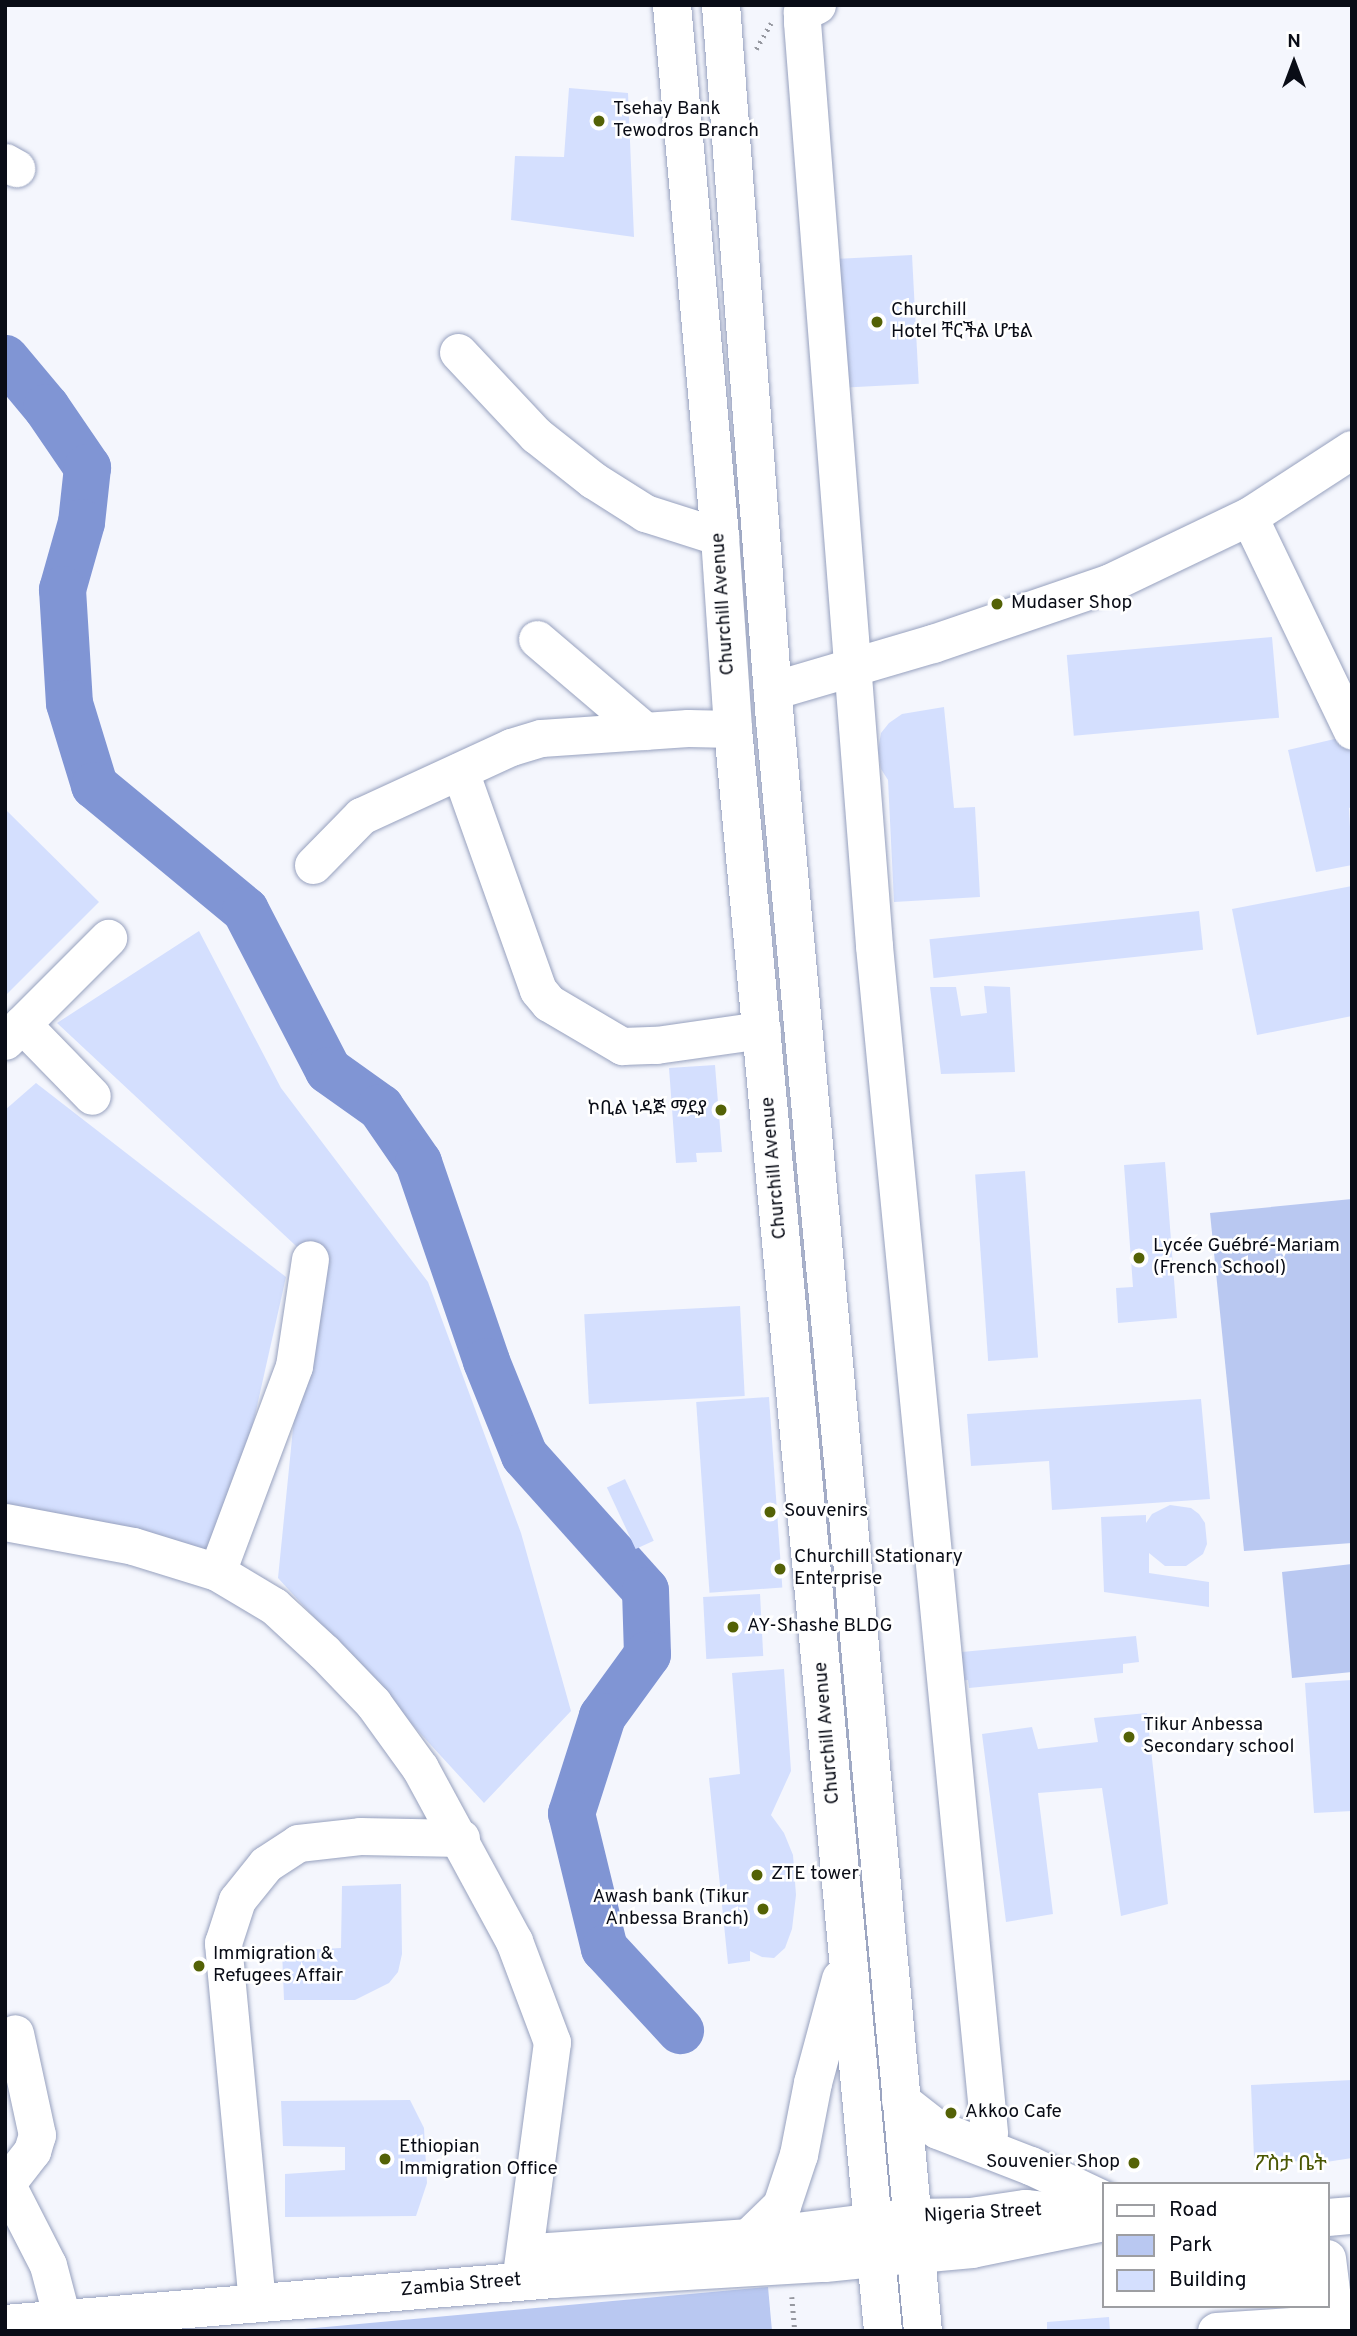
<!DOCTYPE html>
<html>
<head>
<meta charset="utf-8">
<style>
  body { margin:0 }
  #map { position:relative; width:1357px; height:2336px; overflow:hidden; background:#f4f6fd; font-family:Overpass,"Noto Sans Ethiopic",sans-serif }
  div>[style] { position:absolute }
  .green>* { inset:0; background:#b9c8f1 }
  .river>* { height:47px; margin:-23.5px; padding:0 23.5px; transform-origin:23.5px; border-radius:23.5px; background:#8095d4 }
  .building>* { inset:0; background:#d4dffe; transform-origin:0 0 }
  .path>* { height:4.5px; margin-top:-2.25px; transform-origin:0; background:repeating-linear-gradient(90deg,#9698a0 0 2px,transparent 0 7px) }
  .roads { filter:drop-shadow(0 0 2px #97a1be) drop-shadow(0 0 2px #97a1be) }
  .minor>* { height:37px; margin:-18.5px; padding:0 18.5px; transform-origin:18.5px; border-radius:18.5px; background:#fff }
  .major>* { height:38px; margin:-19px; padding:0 19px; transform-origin:19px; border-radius:19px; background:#fff }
  .dots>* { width:19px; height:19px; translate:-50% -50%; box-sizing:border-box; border:4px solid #fff; border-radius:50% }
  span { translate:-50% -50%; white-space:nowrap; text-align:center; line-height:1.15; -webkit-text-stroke:5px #fff; paint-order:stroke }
  .poi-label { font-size:19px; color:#090c16 }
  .left { translate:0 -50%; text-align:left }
  .right { translate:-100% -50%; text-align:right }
  .street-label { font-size:19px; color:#090c16 }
  .neighbourhood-label { font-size:21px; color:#4a5703 }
  .frame { position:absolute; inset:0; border:7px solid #090c16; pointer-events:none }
  .legend { position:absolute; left:1102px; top:2182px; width:228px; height:126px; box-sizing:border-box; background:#fff; border:2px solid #9d9ea2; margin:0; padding:9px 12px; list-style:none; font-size:21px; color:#090c16 }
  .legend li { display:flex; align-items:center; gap:14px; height:35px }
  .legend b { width:35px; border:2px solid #9d9ea2 }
  .north { position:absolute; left:1259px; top:28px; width:70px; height:70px; -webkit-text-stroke:5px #fff; paint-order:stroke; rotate:0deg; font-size:19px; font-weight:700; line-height:28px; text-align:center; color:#090c16 }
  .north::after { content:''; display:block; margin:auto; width:24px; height:32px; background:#090c16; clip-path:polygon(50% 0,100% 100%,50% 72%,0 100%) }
</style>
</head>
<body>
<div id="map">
  <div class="green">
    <i style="clip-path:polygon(1352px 1199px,1352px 1543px,1244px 1551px,1210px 1213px)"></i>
    <i style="clip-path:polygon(1352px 1564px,1352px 1672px,1292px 1678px,1282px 1572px)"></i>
    <i style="clip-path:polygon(768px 2287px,772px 2331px,282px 2331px)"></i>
  </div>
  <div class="river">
    <i style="left:5px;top:358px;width:64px;rotate:50.1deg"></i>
    <i style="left:46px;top:407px;width:73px;rotate:55.7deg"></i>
    <i style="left:87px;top:467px;width:55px;rotate:96.2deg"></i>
    <i style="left:81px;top:522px;width:70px;rotate:105.8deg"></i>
    <i style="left:62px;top:589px;width:114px;rotate:86.5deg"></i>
    <i style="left:69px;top:703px;width:86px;rotate:73deg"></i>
    <i style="left:94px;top:785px;width:196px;rotate:39.6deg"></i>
    <i style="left:245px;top:910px;width:180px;rotate:62.6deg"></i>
    <i style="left:328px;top:1070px;width:64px;rotate:35.4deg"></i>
    <i style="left:380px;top:1107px;width:67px;rotate:55.4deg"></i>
    <i style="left:418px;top:1162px;width:210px;rotate:71.1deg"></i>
    <i style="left:486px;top:1361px;width:101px;rotate:68deg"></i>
    <i style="left:524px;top:1455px;width:181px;rotate:48.1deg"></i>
    <i style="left:645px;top:1590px;width:64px;rotate:88.2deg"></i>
    <i style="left:647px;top:1654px;width:77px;rotate:126deg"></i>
    <i style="left:602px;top:1716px;width:102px;rotate:107.7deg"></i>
    <i style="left:571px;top:1813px;width:139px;rotate:76.3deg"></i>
    <i style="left:604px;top:1948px;width:112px;rotate:47.2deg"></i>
  </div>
  <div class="building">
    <i style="clip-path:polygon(569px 88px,628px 93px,634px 237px,511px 220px,515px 156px,564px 157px)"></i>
    <i style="left:912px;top:255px;width:129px;height:77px;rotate:87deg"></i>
    <i style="left:1272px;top:637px;width:81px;height:206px;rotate:85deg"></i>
    <i style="clip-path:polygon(944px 707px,954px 808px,975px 807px,980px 897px,894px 902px,888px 780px,881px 769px,878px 750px,881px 733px,889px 723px,902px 714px)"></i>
    <i style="clip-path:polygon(1343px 737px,1352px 755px,1352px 807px,1349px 808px,1352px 865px,1316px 872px,1288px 750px)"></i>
    <i style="clip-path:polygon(5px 809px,99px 902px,5px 996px)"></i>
    <i style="clip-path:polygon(1352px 886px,1352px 1016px,1257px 1035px,1232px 909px)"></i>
    <i style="left:1199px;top:911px;width:39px;height:271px;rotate:84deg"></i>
    <i style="clip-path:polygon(199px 931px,281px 1088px,428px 1282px,521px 1533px,571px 1711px,484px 1803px,278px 1578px,310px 1259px,57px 1023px)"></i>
    <i style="clip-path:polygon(984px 986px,1010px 987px,1015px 1072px,941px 1074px,930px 987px,956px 987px,961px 1016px,987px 1013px)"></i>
    <i style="clip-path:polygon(715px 1065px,722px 1152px,696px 1153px,697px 1162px,676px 1163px,669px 1068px)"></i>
    <i style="clip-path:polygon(36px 1083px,286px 1277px,224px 1553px,167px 1557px,5px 1503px,5px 1110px)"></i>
    <i style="clip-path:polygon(1165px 1162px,1177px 1318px,1118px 1323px,1116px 1288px,1133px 1287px,1124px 1165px)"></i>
    <i style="left:1025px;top:1171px;width:187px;height:50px;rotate:86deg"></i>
    <i style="left:740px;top:1306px;width:90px;height:156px;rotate:87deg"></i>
    <i style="left:769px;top:1397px;width:191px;height:73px;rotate:86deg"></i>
    <i style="clip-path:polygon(1201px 1399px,1210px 1499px,1052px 1510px,1049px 1461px,971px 1466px,967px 1414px)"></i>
    <i style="left:625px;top:1479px;width:68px;height:20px;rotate:65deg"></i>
    <i style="clip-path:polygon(1170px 1505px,1191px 1508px,1199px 1514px,1205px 1523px,1207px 1544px,1203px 1554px,1186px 1566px,1165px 1566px,1149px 1553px,1149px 1573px,1209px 1582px,1209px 1607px,1104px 1592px,1101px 1517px,1146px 1515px,1146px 1523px,1152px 1514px)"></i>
    <i style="left:760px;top:1594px;width:62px;height:57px;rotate:87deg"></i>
    <i style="clip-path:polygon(1136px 1636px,1139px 1662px,1123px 1664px,1123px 1673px,969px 1688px,968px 1680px,954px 1681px,951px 1653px)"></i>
    <i style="clip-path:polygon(784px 1669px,791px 1771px,771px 1815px,784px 1833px,793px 1855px,796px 1895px,792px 1929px,785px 1948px,774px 1958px,762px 1957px,750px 1951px,750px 1961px,728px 1964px,709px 1778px,740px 1774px,732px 1673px)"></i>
    <i style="clip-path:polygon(1352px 1680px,1352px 1811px,1314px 1813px,1305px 1683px)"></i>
    <i style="clip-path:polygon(1147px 1713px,1168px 1904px,1121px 1916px,1102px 1788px,1038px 1793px,1053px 1914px,1006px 1922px,982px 1734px,1032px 1727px,1038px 1749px,1098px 1742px,1094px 1718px)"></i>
    <i style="clip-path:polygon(401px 1884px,402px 1954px,398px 1972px,389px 1983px,355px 2000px,284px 2000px,282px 1951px,341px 1948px,342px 1886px)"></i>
    <i style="clip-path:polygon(1352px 2080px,1352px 2158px,1320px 2163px,1254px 2158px,1251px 2085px)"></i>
    <i style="clip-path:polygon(410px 2100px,424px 2128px,427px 2183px,416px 2216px,285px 2217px,285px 2174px,345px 2170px,345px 2147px,283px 2146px,281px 2101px)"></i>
    <i style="clip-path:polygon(1109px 2317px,1110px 2331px,1047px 2331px,1047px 2322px)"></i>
  </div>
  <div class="path">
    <i style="left:756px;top:49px;width:30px;rotate:-60deg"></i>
    <i style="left:792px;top:2297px;width:34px;rotate:85deg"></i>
  </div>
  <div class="roads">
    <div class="minor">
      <i style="left:817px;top:5px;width:17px;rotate:155deg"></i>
      <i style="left:802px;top:12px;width:10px;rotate:90deg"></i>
      <i style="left:802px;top:22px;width:927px;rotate:85.54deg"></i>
      <i style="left:874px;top:946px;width:1192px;rotate:84.46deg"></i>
      <i style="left:5px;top:162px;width:13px;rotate:29deg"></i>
      <i style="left:458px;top:352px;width:114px;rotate:46.8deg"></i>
      <i style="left:536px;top:435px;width:73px;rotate:38.3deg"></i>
      <i style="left:593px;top:480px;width:62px;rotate:32.4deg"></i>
      <i style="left:645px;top:513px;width:79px;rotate:17.7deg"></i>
      <i style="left:1249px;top:517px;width:237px;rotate:64.3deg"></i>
      <i style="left:537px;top:639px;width:142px;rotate:40.4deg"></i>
      <i style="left:460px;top:771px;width:232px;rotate:70.4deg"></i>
      <i style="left:538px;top:990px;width:17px;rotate:50deg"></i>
      <i style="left:549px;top:1003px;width:85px;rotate:30.5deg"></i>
      <i style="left:622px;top:1046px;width:34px;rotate:-2deg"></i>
      <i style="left:656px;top:1045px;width:107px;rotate:-8.1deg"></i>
      <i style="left:313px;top:865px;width:69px;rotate:-45.6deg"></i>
      <i style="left:361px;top:816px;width:165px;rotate:-24.7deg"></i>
      <i style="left:511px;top:747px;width:31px;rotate:-17deg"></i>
      <i style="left:541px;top:738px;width:147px;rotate:-3.9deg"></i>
      <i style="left:688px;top:728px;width:45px;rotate:1.3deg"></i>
      <i style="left:22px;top:1024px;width:100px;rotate:45.8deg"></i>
      <i style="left:5px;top:1041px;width:146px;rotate:-45deg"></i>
      <i style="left:5px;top:1522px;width:130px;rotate:10.6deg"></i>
      <i style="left:133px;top:1546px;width:88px;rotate:17.2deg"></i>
      <i style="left:217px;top:1572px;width:66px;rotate:30.8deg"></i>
      <i style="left:274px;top:1606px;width:68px;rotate:42.6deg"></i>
      <i style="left:324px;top:1652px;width:71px;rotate:46.1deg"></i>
      <i style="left:373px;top:1703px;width:80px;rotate:54.1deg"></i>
      <i style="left:420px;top:1768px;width:197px;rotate:61.5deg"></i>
      <i style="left:514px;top:1941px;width:108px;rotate:69.4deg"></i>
      <i style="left:552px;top:2042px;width:241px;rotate:97.6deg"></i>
      <i style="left:217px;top:1572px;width:220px;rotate:-69.5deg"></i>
      <i style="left:294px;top:1366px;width:108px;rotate:-81.5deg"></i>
      <i style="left:5px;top:2181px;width:94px;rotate:62.9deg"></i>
      <i style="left:48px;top:2265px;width:55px;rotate:75.2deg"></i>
      <i style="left:7px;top:2183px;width:41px;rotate:-52deg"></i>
      <i style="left:32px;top:2151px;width:17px;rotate:-73deg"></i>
      <i style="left:37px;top:2135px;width:104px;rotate:-102.2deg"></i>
      <i style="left:913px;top:2217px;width:57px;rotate:-1deg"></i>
      <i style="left:970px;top:2216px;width:56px;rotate:-8.3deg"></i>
      <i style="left:1025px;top:2208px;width:38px;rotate:6deg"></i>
      <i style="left:1063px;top:2212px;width:20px;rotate:20deg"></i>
      <i style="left:1327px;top:2217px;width:25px;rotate:-5deg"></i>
      <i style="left:917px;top:2254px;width:55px;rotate:-5.2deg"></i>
      <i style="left:972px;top:2249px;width:134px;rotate:-11.6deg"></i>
      <i style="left:1327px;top:2258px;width:65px;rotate:83deg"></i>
      <i style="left:257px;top:2303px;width:362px;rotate:-95.4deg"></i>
      <i style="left:223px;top:1943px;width:45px;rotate:-72deg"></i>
      <i style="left:237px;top:1900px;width:46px;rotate:-51.1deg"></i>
      <i style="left:266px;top:1864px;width:38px;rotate:-33deg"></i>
      <i style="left:298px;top:1843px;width:62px;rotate:-6.4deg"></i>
      <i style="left:360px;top:1836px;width:101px;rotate:1.1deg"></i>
      <i style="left:1216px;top:2331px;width:136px;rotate:-3.8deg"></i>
    </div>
    <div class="major">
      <i style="left:672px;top:5px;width:534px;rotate:84.84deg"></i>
      <i style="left:720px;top:537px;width:192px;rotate:86.1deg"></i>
      <i style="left:733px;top:729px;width:1609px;rotate:84.65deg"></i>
      <i style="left:721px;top:5px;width:718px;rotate:85.69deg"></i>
      <i style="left:775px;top:721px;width:1617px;rotate:84.75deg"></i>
      <i style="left:773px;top:691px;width:167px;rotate:-16.4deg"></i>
      <i style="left:933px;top:644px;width:188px;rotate:-18.9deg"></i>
      <i style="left:1111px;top:583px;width:153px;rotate:-25.6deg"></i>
      <i style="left:1249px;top:517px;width:123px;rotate:-33deg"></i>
      <i style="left:901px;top:2101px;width:47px;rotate:38.1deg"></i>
      <i style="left:938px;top:2130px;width:100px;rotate:21.2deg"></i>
      <i style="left:1031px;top:2166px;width:80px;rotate:25.3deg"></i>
      <i style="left:749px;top:2238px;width:46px;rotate:-44.1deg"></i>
      <i style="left:782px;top:2206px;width:54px;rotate:-71.6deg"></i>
      <i style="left:799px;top:2155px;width:73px;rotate:-79deg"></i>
      <i style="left:813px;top:2083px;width:108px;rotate:-74.9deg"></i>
      <i style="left:534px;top:2253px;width:216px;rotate:-4deg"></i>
      <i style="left:749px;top:2238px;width:151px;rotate:-7.2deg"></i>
      <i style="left:5px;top:2324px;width:550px;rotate:-4.69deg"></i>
      <i style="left:553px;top:2279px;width:272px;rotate:-3.4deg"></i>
      <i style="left:825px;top:2263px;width:78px;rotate:-5.9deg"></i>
    </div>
  </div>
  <div class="dots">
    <i style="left:599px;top:121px;background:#546206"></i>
    <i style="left:877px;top:322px;background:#546206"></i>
    <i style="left:997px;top:604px;background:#546206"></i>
    <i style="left:721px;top:1110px;background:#546206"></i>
    <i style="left:1139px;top:1258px;background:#546206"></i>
    <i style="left:770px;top:1512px;background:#546206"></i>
    <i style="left:780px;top:1569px;background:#546206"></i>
    <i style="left:733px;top:1627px;background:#546206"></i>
    <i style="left:1129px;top:1737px;background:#546206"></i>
    <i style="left:757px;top:1875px;background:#546206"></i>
    <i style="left:763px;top:1909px;background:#546206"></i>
    <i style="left:199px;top:1966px;background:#546206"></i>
    <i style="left:951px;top:2113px;background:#546206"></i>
    <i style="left:385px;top:2159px;background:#546206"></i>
    <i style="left:1134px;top:2163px;background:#546206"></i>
  </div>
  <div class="poi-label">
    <span class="left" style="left:613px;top:121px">Tsehay Bank<br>Tewodros Branch</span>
    <span class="left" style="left:891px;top:322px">Churchill<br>Hotel ቸርችል ሆቴል</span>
    <span class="left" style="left:1011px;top:604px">Mudaser Shop</span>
    <span class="right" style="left:707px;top:1110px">ኮቢል ነዳጅ ማደያ</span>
    <span class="left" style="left:1153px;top:1258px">Lycée Guébré-Mariam<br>(French School)</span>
    <span class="left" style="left:784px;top:1512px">Souvenirs</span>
    <span class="left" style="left:794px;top:1569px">Churchill Stationary<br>Enterprise</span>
    <span class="left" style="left:747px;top:1627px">AY-Shashe BLDG</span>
    <span class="left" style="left:1143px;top:1737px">Tikur Anbessa<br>Secondary school</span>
    <span class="left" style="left:771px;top:1875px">ZTE tower</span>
    <span class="right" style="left:749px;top:1909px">Awash bank (Tikur<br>Anbessa Branch)</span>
    <span class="left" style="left:213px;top:1966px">Immigration &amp;<br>Refugees Affair</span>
    <span class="left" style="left:965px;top:2113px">Akkoo Cafe</span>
    <span class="left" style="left:399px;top:2159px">Ethiopian<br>Immigration Office</span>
    <span class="right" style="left:1120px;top:2163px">Souvenier Shop</span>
  </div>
  <div class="street-label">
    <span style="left:724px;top:604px;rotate:-94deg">Churchill Avenue</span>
    <span style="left:775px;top:1168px;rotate:-95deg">Churchill Avenue</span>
    <span style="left:828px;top:1733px;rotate:-95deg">Churchill Avenue</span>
    <span style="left:983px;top:2214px;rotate:-3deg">Nigeria Street</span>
    <span style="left:461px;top:2286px;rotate:-5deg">Zambia Street</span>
  </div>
  <div class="neighbourhood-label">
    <span style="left:1291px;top:2165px">ፖስታ ቤት</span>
  </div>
  <div class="frame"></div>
  <ul class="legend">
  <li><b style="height:9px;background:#fff"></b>Road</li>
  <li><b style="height:19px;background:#b9c8f1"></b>Park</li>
  <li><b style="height:19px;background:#d4dffe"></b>Building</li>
  </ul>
  <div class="north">N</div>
</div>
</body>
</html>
